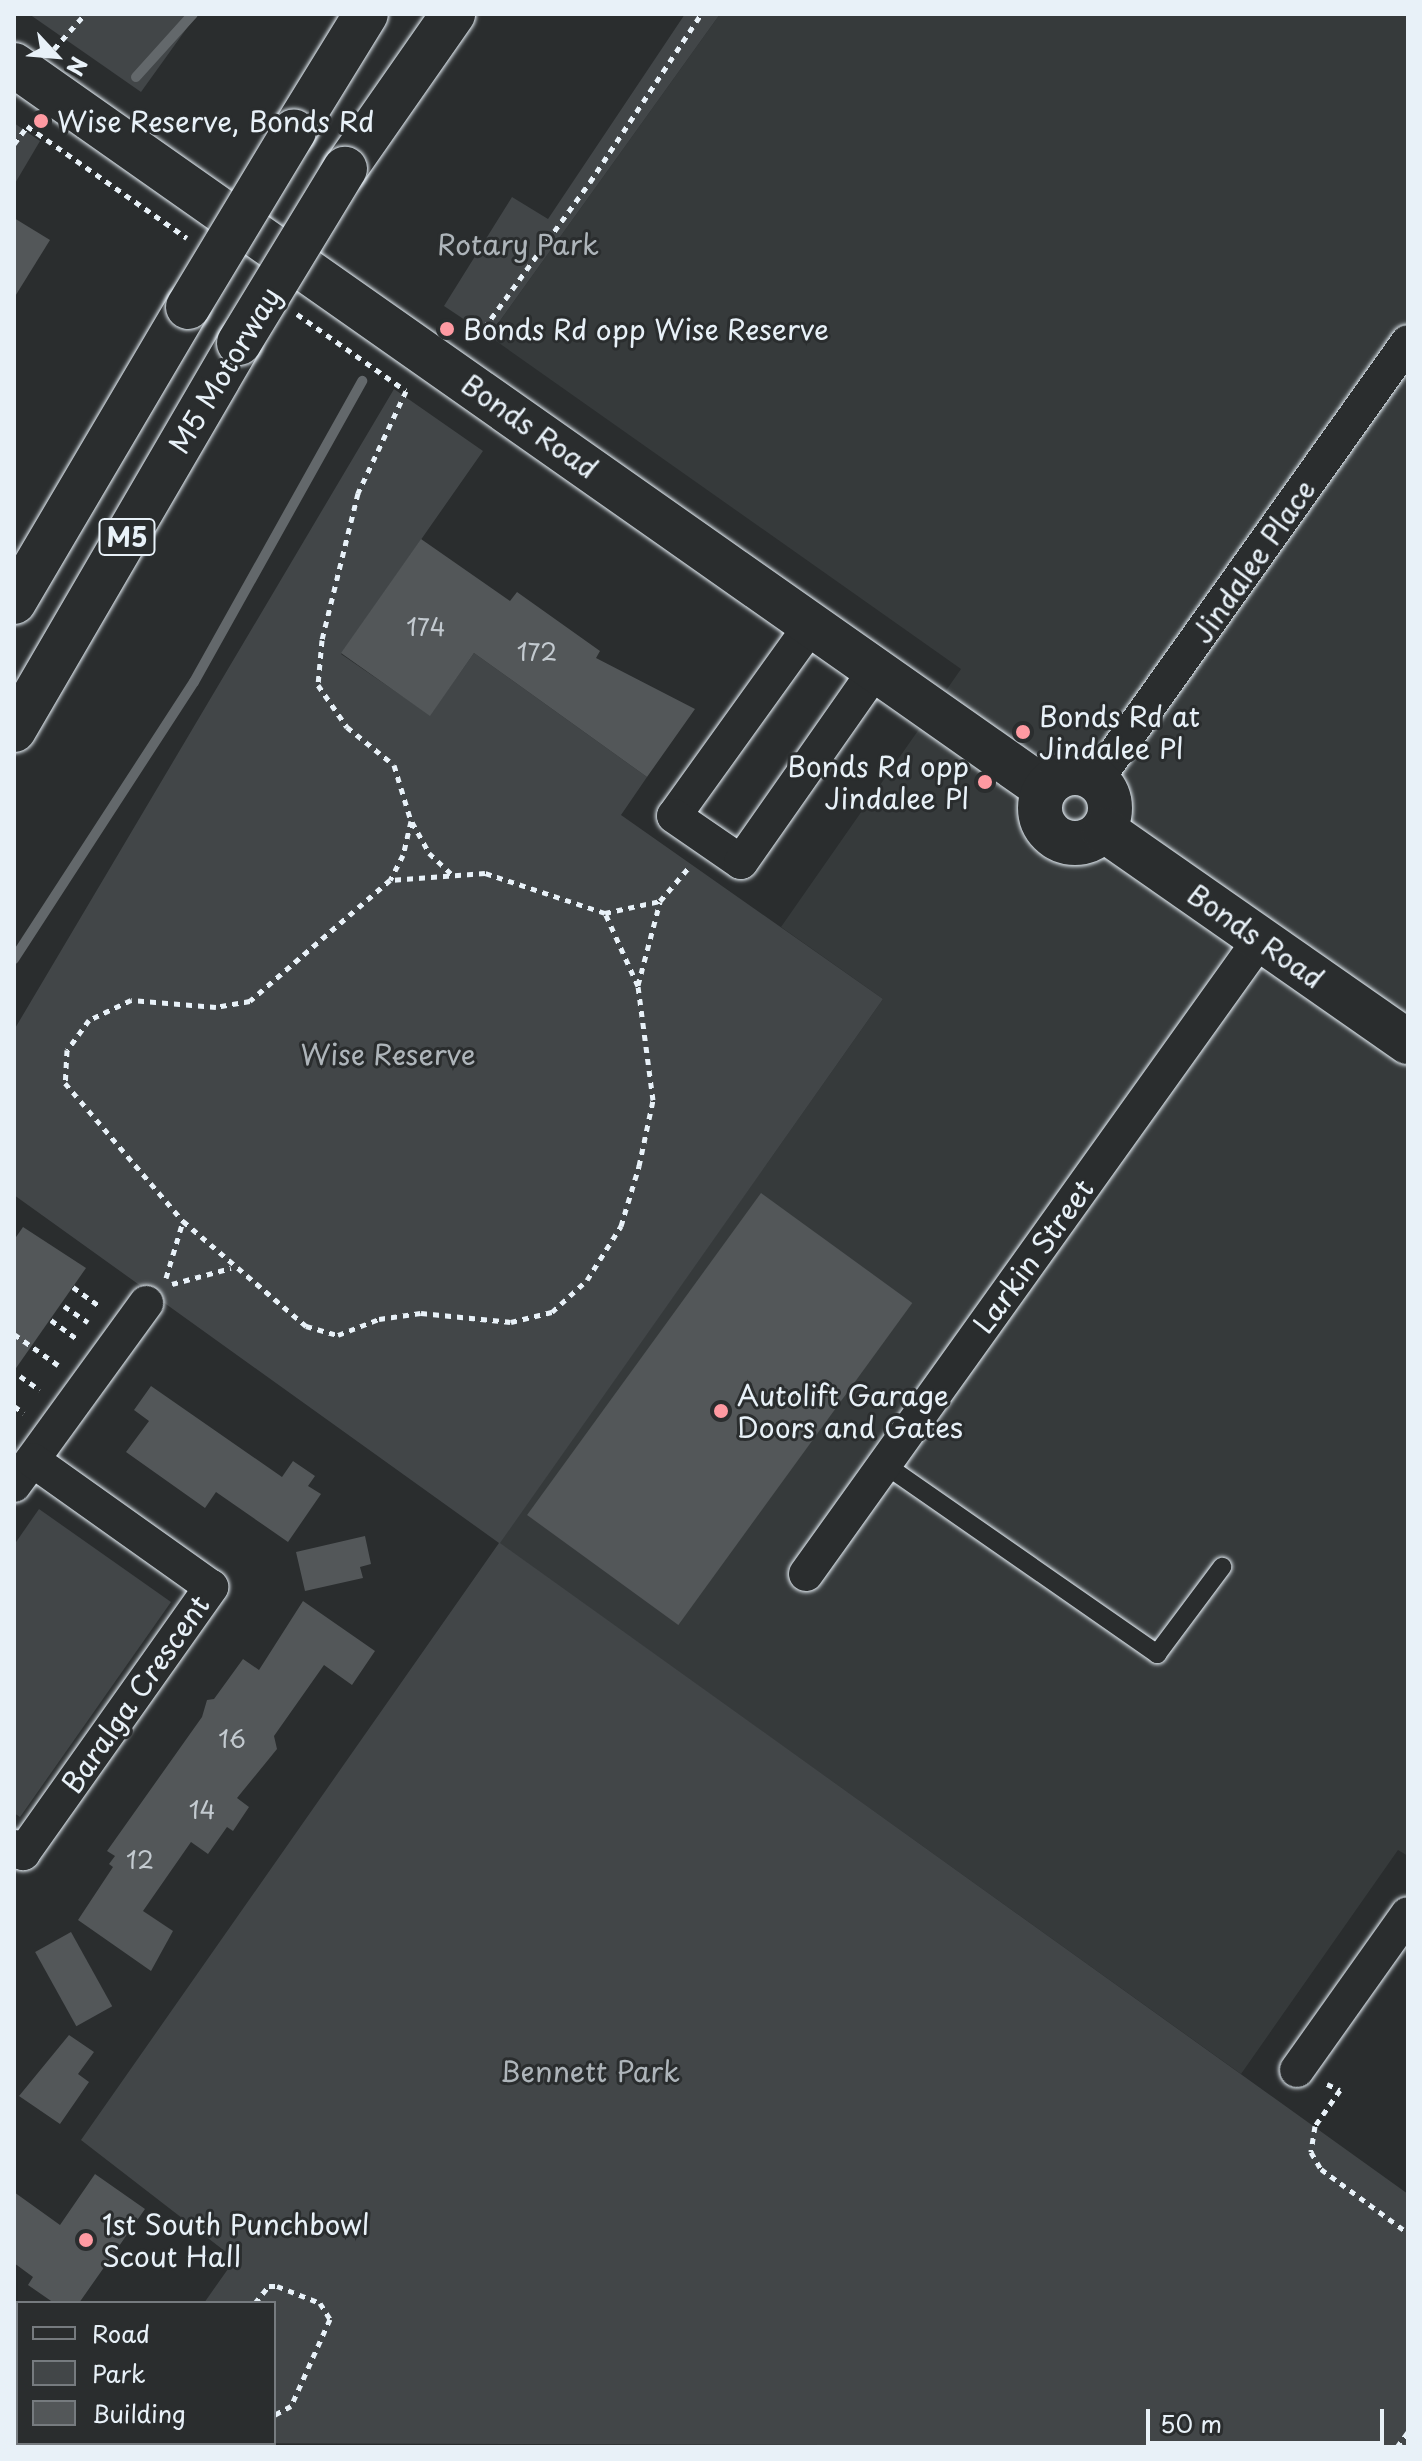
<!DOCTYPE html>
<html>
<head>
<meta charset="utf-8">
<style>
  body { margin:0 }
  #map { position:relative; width:1422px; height:2461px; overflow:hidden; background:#2a2d2e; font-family:"Playpen Sans",sans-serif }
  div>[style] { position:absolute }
  .built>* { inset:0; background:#363a3b }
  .green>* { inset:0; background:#424648 }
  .stream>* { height:10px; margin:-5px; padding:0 5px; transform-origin:5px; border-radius:5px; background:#63686b }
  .building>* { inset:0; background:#535759; transform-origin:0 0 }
  .path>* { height:5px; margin-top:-2.5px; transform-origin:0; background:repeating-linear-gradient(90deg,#e8f1f8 0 6px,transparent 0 12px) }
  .roads { filter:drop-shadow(0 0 2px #e8f1f8) drop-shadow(0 0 2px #e8f1f8) }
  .service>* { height:18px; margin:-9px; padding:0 9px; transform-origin:9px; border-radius:9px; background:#2a2d2e }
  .minor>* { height:34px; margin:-17px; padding:0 17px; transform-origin:17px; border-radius:17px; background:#2a2d2e }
  .secondary>* { height:44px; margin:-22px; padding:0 22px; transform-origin:22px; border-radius:22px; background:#2a2d2e }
  .secondary>.ring { margin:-22px; padding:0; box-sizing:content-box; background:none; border:44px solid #2a2d2e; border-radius:50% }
  .motorway>* { height:44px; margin:-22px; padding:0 22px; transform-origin:22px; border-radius:22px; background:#2a2d2e }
  .bridges { filter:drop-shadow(0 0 2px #e8f1f8) drop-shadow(0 0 2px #e8f1f8) }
  .motorway-bridge>* { height:44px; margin:-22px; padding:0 22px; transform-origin:22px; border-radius:22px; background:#2a2d2e }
  .dots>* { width:22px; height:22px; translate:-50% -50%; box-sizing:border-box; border:4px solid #2a2d2e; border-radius:50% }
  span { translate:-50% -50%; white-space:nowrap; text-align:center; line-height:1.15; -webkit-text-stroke:6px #2a2d2e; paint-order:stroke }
  .number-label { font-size:24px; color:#c3cad0 }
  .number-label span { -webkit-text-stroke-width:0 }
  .shield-label span { padding:2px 6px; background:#2a2d2e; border:2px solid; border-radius:6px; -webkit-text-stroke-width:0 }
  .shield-label { font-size:26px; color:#e8f1f8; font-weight:700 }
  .poi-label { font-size:28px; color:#e8f1f8 }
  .left { translate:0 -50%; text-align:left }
  .right { translate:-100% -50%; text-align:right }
  .park-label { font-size:28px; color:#aeb5ba }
  .street-label { font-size:28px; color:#e8f1f8 }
  .frame { position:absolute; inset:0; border:16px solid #e8f1f8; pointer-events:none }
  .legend { position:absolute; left:16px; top:2301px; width:260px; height:144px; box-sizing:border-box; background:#2a2d2e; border:2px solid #767b7f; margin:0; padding:10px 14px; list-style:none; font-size:24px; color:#e8f1f8 }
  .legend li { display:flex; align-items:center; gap:16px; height:40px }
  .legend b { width:40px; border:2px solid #767b7f }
  .north { position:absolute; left:16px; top:16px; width:80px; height:80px; -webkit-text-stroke:6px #2a2d2e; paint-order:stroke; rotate:116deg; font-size:22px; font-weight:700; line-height:32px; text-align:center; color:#e8f1f8 }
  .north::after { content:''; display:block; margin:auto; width:28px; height:36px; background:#e8f1f8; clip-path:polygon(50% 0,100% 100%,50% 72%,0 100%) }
  .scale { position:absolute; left:1146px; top:2409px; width:238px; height:36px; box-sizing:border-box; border:4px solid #e8f1f8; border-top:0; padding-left:10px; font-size:24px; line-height:28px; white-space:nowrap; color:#e8f1f8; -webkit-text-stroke:6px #2a2d2e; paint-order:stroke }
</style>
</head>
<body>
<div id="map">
  <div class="built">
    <i style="clip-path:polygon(720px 14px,1408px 14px,1408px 1856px,1398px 1850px,1241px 2074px,499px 1543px,883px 999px,781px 927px,961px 669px,489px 336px)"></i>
  </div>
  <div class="green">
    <i style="clip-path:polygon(29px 14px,197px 14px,141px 92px)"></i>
    <i style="clip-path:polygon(685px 14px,720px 14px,489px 336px,444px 306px,512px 197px,548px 219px)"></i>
    <i style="clip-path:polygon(14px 123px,40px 141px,14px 185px)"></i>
    <i style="clip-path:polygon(394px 389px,483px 451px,341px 654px,430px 715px,474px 653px,647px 777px,621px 815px,883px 999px,500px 1543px,1408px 2194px,1408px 2447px,199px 2443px,274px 2443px,274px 2303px,204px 2303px,235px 2259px,81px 2140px,499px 1543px,14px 1195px,14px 1030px)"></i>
    <i style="clip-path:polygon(39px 1509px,171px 1602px,20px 1817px,14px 1813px,14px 1545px)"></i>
  </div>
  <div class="stream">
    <i style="left:136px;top:77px;width:85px;rotate:-47.9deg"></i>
    <i style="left:14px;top:959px;width:330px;rotate:-57deg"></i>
    <i style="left:194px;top:682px;width:345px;rotate:-60.8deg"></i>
  </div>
  <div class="building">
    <i style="clip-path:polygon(14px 218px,50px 240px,14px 298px)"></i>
    <i style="clip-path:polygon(421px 539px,510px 601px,517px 592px,600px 651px,596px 658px,695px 709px,647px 777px,474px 653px,430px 716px,341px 653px)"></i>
    <i style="left:761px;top:1193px;width:187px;height:398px;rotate:36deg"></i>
    <i style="clip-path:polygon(23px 1227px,86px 1268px,14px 1371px,14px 1240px)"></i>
    <i style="clip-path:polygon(151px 1386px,282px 1477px,293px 1461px,315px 1476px,308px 1486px,321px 1494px,288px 1542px,216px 1492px,205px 1508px,126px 1452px,149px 1421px,134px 1410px)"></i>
    <i style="clip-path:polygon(365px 1536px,371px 1564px,360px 1567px,363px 1578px,305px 1591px,296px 1552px)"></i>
    <i style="clip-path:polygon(303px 1601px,375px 1651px,352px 1685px,324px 1665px,274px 1736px,277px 1749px,237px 1798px,249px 1807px,233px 1831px,227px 1827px,208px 1854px,191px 1842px,143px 1911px,173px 1931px,151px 1971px,78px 1920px,113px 1867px,109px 1864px,115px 1856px,107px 1851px,202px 1717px,207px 1700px,214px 1699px,243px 1659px,259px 1670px)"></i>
    <i style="left:71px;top:1932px;width:85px;height:41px;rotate:61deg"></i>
    <i style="clip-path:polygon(69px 2035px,94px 2052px,78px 2074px,89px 2082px,60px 2124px,19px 2096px)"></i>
    <i style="clip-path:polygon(95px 2174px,145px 2209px,79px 2303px,54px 2303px,28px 2285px,33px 2277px,14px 2263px,14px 2192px,60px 2225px)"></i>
  </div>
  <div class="path">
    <i style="left:54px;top:49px;width:47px;rotate:-48.5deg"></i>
    <i style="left:27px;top:126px;width:195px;rotate:35deg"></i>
    <i style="left:14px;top:144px;width:21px;rotate:-53deg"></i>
    <i style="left:297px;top:314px;width:133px;rotate:35.2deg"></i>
    <i style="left:406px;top:391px;width:113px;rotate:115.2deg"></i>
    <i style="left:358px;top:493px;width:151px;rotate:103.8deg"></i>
    <i style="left:322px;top:640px;width:45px;rotate:95.1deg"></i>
    <i style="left:318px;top:685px;width:51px;rotate:55.4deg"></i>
    <i style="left:347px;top:727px;width:60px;rotate:39deg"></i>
    <i style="left:394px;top:765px;width:59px;rotate:73.1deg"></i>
    <i style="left:411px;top:821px;width:35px;rotate:103deg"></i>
    <i style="left:403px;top:855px;width:28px;rotate:117deg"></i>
    <i style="left:390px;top:880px;width:185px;rotate:139.2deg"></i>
    <i style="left:250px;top:1001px;width:35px;rotate:170deg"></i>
    <i style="left:216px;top:1007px;width:85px;rotate:-175.3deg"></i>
    <i style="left:131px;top:1000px;width:47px;rotate:154.5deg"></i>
    <i style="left:89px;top:1020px;width:37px;rotate:126deg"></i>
    <i style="left:67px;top:1050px;width:33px;rotate:93deg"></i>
    <i style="left:65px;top:1083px;width:182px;rotate:49.5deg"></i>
    <i style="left:183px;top:1221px;width:162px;rotate:40.5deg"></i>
    <i style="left:306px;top:1326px;width:33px;rotate:16deg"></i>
    <i style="left:338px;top:1335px;width:44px;rotate:-21.3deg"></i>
    <i style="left:379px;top:1319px;width:42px;rotate:-8.1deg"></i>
    <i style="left:421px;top:1313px;width:90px;rotate:5.7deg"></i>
    <i style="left:511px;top:1322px;width:42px;rotate:-13.7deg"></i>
    <i style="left:552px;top:1312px;width:47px;rotate:-42.4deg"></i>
    <i style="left:587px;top:1280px;width:64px;rotate:-57.8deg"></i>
    <i style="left:621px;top:1226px;width:63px;rotate:-73.3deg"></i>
    <i style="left:639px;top:1166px;width:67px;rotate:-78deg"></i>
    <i style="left:653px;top:1100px;width:115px;rotate:-97.5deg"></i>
    <i style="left:638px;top:986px;width:80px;rotate:-114.3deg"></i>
    <i style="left:605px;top:913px;width:126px;rotate:-161.6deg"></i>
    <i style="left:485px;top:873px;width:95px;rotate:175.8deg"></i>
    <i style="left:477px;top:338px;width:193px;rotate:-54.1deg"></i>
    <i style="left:590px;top:182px;width:201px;rotate:-56.5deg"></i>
    <i style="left:412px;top:822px;width:35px;rotate:61deg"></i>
    <i style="left:429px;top:853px;width:33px;rotate:43deg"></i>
    <i style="left:605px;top:913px;width:56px;rotate:-12.3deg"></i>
    <i style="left:660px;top:901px;width:46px;rotate:-49.4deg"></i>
    <i style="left:638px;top:985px;width:86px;rotate:-75.2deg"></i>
    <i style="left:166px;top:1278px;width:59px;rotate:-73.4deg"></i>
    <i style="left:172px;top:1284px;width:61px;rotate:-15.2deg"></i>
    <i style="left:73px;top:1287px;width:32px;rotate:36deg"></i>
    <i style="left:64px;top:1306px;width:29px;rotate:34deg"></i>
    <i style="left:51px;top:1320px;width:31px;rotate:36deg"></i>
    <i style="left:14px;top:1334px;width:54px;rotate:35.2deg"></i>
    <i style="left:20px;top:1376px;width:24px;rotate:35deg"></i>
    <i style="left:14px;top:1406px;width:12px;rotate:35deg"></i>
    <i style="left:1327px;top:2084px;width:14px;rotate:25deg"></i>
    <i style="left:1340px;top:2090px;width:44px;rotate:124.8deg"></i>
    <i style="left:1315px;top:2126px;width:26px;rotate:99deg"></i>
    <i style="left:1311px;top:2152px;width:20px;rotate:60deg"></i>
    <i style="left:1321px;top:2169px;width:108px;rotate:36.3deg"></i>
    <i style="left:255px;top:2303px;width:22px;rotate:-51deg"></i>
    <i style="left:269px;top:2286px;width:8px"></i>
    <i style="left:277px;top:2286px;width:46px;rotate:21.6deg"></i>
    <i style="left:320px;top:2303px;width:19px;rotate:58deg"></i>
    <i style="left:330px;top:2319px;width:95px;rotate:114.1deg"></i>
    <i style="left:291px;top:2406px;width:19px;rotate:152deg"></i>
    <i style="left:1397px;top:2447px;width:19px;rotate:-54deg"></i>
  </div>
  <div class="roads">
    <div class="service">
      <i style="left:884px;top:1464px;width:333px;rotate:34.8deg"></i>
      <i style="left:1157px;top:1654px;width:109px;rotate:-53.2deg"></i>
    </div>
    <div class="minor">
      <i style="left:812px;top:624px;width:236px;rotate:125.7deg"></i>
      <i style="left:674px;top:816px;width:81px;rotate:34.5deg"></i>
      <i style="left:741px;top:862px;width:236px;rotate:-55deg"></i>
      <i style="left:1097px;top:779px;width:536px;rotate:-54.56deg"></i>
      <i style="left:14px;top:1485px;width:225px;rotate:-54deg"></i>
      <i style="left:806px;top:1574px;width:782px;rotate:-54.42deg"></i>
      <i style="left:14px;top:1847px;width:11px;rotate:34deg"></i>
      <i style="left:23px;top:1853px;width:326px;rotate:-54.7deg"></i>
      <i style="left:211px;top:1587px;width:219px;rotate:-144.6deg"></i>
      <i style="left:1297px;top:2070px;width:191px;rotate:-54.6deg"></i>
      <i style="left:14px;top:2375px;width:5px;rotate:37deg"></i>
      <i style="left:108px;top:2443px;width:6px;rotate:39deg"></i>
      <i style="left:67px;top:2447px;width:5px;rotate:-53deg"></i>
    </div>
    <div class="secondary">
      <i style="left:14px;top:65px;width:1260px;rotate:35.08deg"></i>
      <i class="ring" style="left:1040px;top:773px;width:26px;height:26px"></i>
      <i style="left:1104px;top:830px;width:371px;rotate:34.9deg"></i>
    </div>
    <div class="motorway">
      <i style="left:294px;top:131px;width:137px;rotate:-58.4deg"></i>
      <i style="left:345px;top:169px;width:189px;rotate:-55.1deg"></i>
      <i style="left:14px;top:602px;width:342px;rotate:-59.5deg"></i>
      <i style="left:14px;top:730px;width:448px;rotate:-59.8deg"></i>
    </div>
  </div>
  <div class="bridges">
    <div class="motorway-bridge">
      <i style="left:188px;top:307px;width:205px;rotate:-58.9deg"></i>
      <i style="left:239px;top:343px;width:204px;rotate:-58.7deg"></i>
    </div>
  </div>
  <div class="dots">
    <i style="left:41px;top:121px;background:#ff9aa2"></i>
    <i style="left:447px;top:329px;background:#ff9aa2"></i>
    <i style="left:1023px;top:732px;background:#ff9aa2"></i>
    <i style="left:985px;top:782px;background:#ff9aa2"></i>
    <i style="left:721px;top:1411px;background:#ff9aa2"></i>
    <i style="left:86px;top:2240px;background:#ff9aa2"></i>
  </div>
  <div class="number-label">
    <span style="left:426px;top:627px">174</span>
    <span style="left:537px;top:652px">172</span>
    <span style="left:232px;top:1739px">16</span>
    <span style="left:202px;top:1810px">14</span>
    <span style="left:140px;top:1860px">12</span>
  </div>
  <div class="shield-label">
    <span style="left:127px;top:537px">M5</span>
  </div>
  <div class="poi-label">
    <span class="left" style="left:57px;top:121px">Wise Reserve, Bonds Rd</span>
    <span class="left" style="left:463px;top:329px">Bonds Rd opp Wise Reserve</span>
    <span class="left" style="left:1039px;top:732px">Bonds Rd at<br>Jindalee Pl</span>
    <span class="right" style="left:969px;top:782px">Bonds Rd opp<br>Jindalee Pl</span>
    <span class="left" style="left:737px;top:1411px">Autolift Garage<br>Doors and Gates</span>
    <span class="left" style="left:102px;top:2240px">1st South Punchbowl<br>Scout Hall</span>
  </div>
  <div class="park-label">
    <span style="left:518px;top:244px">Rotary Park</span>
    <span style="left:388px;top:1054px">Wise Reserve</span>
    <span style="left:590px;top:2071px">Bennett Park</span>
  </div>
  <div class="street-label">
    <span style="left:224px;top:370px;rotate:-59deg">M5 Motorway</span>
    <span style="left:530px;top:426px;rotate:35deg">Bonds Road</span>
    <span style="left:1253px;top:561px;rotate:-55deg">Jindalee Place</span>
    <span style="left:1256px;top:936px;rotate:35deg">Bonds Road</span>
    <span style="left:1033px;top:1256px;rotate:-54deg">Larkin Street</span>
    <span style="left:135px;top:1694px;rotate:-55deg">Baralga Crescent</span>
  </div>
  <div class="frame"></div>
  <ul class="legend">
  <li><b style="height:10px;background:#2a2d2e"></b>Road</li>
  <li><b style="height:22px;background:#424648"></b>Park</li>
  <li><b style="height:22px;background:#535759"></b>Building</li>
  </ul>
  <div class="north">N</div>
  <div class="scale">50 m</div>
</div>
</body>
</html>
